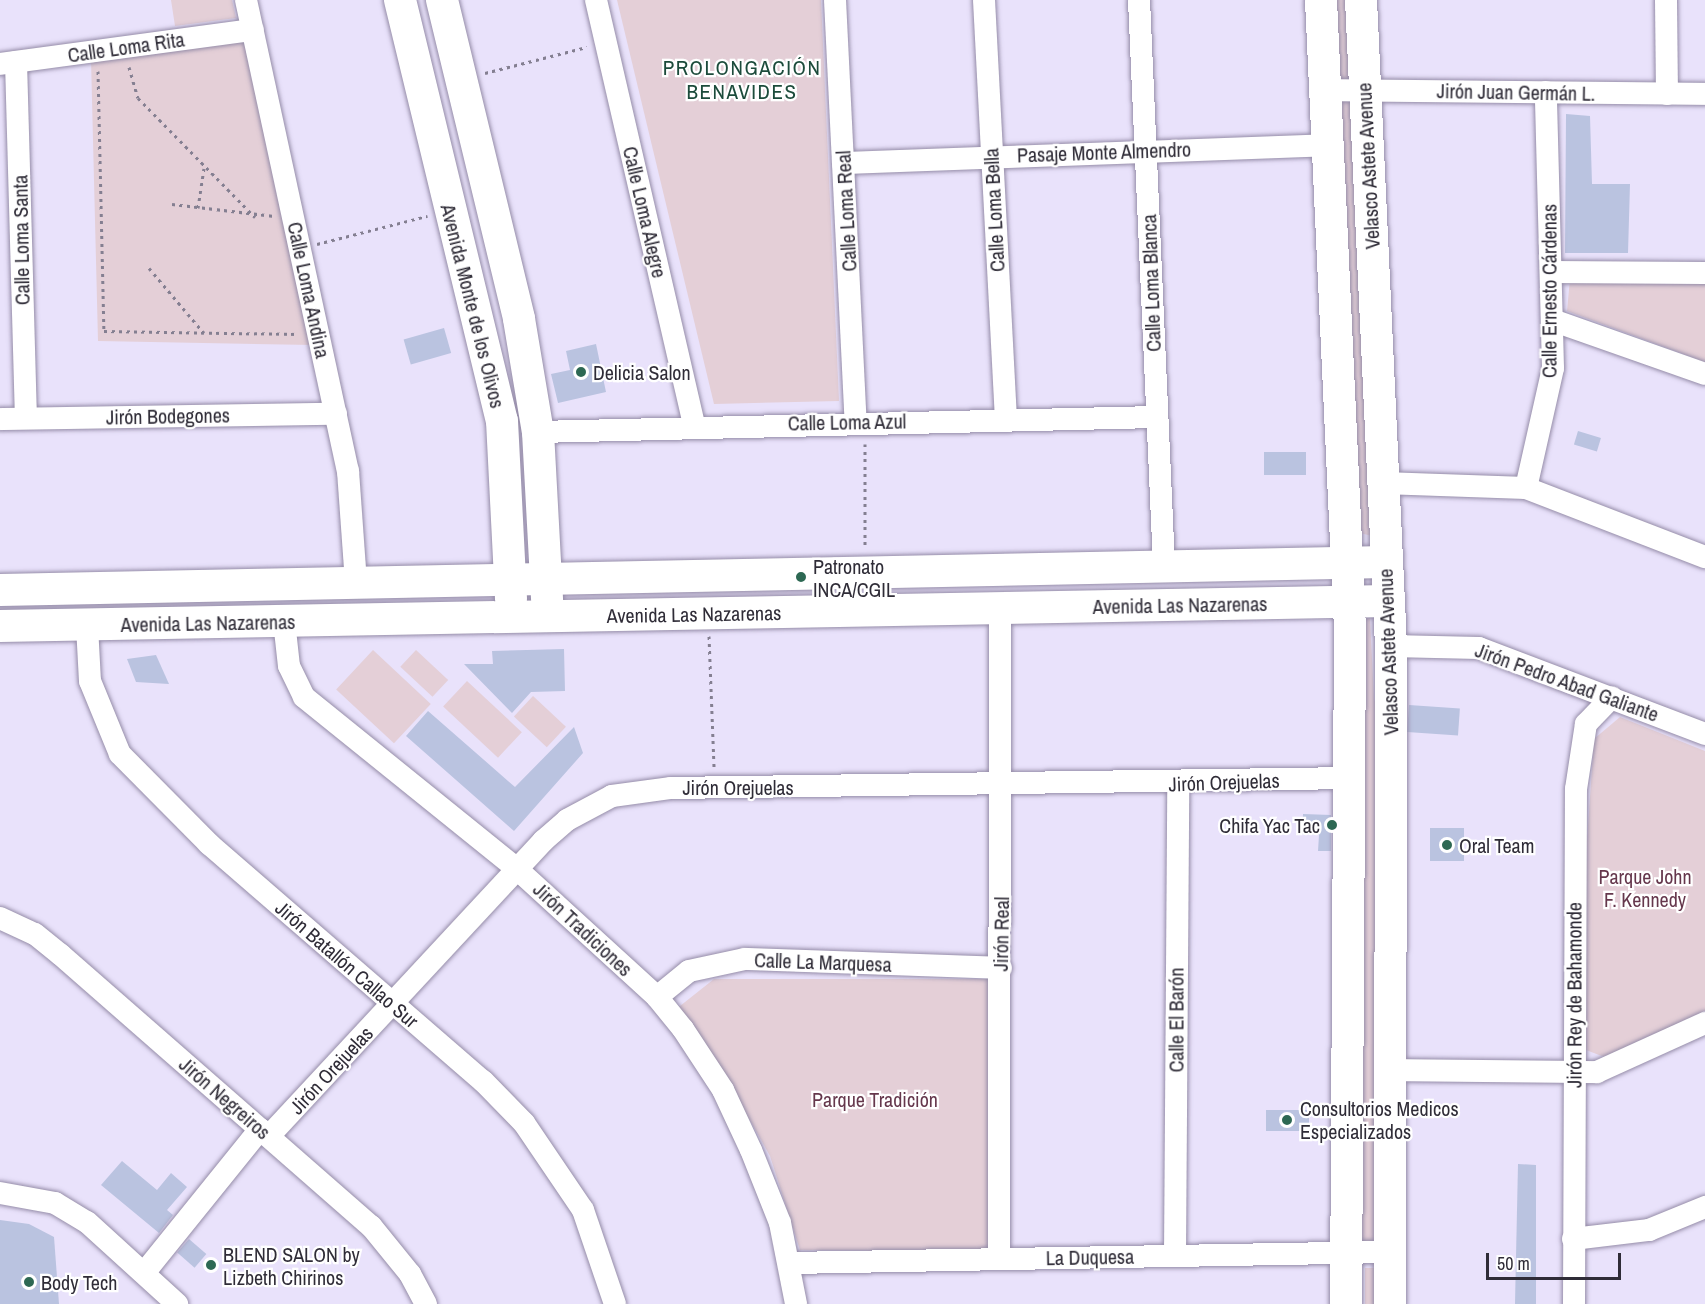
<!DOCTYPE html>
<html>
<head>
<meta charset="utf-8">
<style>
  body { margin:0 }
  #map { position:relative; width:1705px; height:1304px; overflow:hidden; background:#e9e2fb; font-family:"Archivo Narrow",sans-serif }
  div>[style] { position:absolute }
  .green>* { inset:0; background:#e4cfd7; transform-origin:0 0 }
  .building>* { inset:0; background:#bac3e0; transform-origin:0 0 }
  .path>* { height:3px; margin-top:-1.5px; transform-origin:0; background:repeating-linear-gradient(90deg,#847f91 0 3px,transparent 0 7.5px) }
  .roads { filter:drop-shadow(0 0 2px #958ca8) drop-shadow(0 0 2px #958ca8) }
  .street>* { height:22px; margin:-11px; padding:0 11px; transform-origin:11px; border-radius:11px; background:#fff }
  .secondary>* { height:32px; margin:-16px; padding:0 16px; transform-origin:16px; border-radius:16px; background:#fff }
  .dots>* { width:16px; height:16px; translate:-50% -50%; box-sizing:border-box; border:3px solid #fff; border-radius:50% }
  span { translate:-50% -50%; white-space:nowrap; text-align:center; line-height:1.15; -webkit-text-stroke:4.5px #fff; paint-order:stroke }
  .street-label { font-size:20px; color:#2f2c37 }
  .poi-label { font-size:20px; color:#2f2c37 }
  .left { translate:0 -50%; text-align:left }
  .right { translate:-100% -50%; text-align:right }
  .park-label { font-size:20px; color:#65374c }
  .neighbourhood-label { font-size:21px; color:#1c4b3b; letter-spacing:1.5px }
  .scale { position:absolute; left:1486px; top:1253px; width:135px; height:27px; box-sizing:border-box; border:3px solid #2f2c37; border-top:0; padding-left:8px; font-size:18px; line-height:21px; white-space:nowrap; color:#2f2c37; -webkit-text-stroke:4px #fff; paint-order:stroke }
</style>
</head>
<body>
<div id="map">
  <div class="green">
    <i style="clip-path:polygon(171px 0,232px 0,236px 18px,175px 26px)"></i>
    <i style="clip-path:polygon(617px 0,821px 0,839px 401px,714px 404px)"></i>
    <i style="clip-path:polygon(1333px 0,1353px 0,1351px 77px,1343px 80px,1336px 75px)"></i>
    <i style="clip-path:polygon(248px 39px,313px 345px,98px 341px,91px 59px)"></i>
    <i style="clip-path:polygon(1351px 98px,1372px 536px,1360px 533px,1341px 100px)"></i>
    <i style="clip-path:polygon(1570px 279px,1705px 281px,1705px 362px,1567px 311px)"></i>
    <i style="clip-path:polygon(1370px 618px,1374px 699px,1381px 717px,1378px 1244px,1362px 1242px,1362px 619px)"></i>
    <i style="left:373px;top:650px;width:79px;height:54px;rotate:43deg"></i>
    <i style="left:416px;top:650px;width:44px;height:23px;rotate:43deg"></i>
    <i style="left:467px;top:681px;width:75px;height:35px;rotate:43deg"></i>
    <i style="left:533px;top:696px;width:45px;height:28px;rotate:43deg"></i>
    <i style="clip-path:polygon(1620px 717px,1705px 751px,1705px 1011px,1607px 1058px,1586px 1050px,1585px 870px,1594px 739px)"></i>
    <i style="clip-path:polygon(714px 979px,996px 979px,994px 1252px,800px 1250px,770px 1156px,725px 1076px,675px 1010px)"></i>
    <i style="left:1382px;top:1268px;width:36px;height:17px;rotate:90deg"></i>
  </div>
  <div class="building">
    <i style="clip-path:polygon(1566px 114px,1590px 116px,1592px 184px,1630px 184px,1628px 253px,1565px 253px)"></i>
    <i style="left:444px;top:328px;width:26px;height:42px;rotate:74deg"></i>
    <i style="clip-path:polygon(596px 344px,606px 392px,558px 403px,551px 374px,570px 370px,566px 351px)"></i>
    <i style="left:1578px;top:431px;width:24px;height:14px;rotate:17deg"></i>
    <i style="left:1264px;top:452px;width:42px;height:23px"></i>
    <i style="clip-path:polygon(564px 649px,565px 691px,531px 692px,512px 713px,464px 664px,493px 664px,492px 651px)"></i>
    <i style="clip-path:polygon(156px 655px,169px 684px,136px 682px,127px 659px)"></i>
    <i style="left:1409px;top:705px;width:51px;height:27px;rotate:4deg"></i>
    <i style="clip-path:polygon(428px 711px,515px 787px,574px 727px,583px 753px,514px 831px,406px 736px)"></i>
    <i style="clip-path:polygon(1303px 814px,1331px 815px,1331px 851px,1318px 851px,1319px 835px,1302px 834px)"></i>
    <i style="left:1430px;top:828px;width:34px;height:33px"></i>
    <i style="left:1266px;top:1110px;width:43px;height:21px"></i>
    <i style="clip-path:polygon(122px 1161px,157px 1190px,171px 1173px,187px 1187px,167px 1210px,173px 1215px,159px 1233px,101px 1185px)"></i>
    <i style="clip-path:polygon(1518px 1164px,1536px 1165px,1536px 1304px,1515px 1304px)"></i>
    <i style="clip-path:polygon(0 1220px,29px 1224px,54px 1237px,59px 1304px,0 1304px)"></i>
    <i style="left:189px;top:1239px;width:23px;height:18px;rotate:41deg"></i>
  </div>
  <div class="path">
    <i style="left:129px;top:67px;width:32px;rotate:74deg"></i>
    <i style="left:138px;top:98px;width:167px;rotate:45.5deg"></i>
    <i style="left:98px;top:71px;width:260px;rotate:88.7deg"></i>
    <i style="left:104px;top:331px;width:195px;rotate:0.9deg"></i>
    <i style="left:485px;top:73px;width:105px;rotate:-14.3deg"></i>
    <i style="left:172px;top:204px;width:103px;rotate:6.7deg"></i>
    <i style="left:198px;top:208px;width:40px;rotate:-81.5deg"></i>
    <i style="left:317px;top:244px;width:114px;rotate:-14.3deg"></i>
    <i style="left:149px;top:268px;width:85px;rotate:49.8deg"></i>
    <i style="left:865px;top:444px;width:105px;rotate:90deg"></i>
    <i style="left:709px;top:636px;width:131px;rotate:87.8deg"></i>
  </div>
  <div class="roads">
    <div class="street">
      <i style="left:246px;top:0;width:482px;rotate:77.8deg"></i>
      <i style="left:348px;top:471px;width:112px;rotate:85.9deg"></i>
      <i style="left:596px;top:0;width:436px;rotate:77deg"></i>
      <i style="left:835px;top:0;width:423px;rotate:87.2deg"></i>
      <i style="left:984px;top:0;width:421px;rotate:87deg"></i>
      <i style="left:1139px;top:0;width:566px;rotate:87.47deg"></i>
      <i style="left:1666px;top:0;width:94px;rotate:89.4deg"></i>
      <i style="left:16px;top:62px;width:356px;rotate:88.4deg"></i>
      <i style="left:0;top:64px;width:255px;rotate:-7.7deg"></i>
      <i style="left:1326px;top:90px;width:379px;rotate:0.6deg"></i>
      <i style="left:843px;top:163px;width:486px;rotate:-2.1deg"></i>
      <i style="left:1551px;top:272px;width:154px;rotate:0.4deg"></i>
      <i style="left:1552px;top:320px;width:162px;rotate:19.4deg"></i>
      <i style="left:0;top:419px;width:336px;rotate:-0.9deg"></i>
      <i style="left:538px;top:432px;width:619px;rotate:-1.39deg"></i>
      <i style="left:1383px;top:483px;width:143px;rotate:2deg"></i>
      <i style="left:1526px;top:488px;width:192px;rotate:21.1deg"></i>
      <i style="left:1526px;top:488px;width:123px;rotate:-77.3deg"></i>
      <i style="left:1553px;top:368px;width:276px;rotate:-91.5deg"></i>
      <i style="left:284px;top:621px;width:45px;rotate:83.7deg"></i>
      <i style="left:289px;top:666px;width:34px;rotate:64deg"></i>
      <i style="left:304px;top:697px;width:274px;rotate:38.9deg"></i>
      <i style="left:517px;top:869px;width:190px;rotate:42.4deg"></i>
      <i style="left:657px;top:997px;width:41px;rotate:50.9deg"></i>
      <i style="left:683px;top:1029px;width:73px;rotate:56.7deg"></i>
      <i style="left:723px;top:1090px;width:66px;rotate:65deg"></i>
      <i style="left:751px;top:1150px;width:79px;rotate:68.3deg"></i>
      <i style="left:780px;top:1223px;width:83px;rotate:78.8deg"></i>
      <i style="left:87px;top:626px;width:55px;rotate:86.9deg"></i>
      <i style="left:90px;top:681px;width:79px;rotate:67.7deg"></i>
      <i style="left:120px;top:754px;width:127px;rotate:45.3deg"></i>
      <i style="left:209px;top:844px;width:362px;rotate:40.9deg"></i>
      <i style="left:483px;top:1081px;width:59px;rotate:45.7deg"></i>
      <i style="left:524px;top:1123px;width:105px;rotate:55.9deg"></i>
      <i style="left:583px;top:1210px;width:99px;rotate:71.2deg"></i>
      <i style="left:1391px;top:646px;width:88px;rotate:1.3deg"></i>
      <i style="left:1479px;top:648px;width:242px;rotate:20.8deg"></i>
      <i style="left:0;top:918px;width:38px;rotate:25deg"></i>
      <i style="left:35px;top:934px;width:33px;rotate:39deg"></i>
      <i style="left:61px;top:955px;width:412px;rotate:41.2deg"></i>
      <i style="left:371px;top:1226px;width:62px;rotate:50.9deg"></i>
      <i style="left:410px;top:1274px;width:34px;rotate:62deg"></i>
      <i style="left:657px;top:997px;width:41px;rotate:-39.1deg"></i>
      <i style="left:689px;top:971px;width:57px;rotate:-12.1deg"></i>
      <i style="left:745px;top:959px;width:256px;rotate:2deg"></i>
      <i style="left:1394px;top:1070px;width:203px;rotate:0.6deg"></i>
      <i style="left:1597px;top:1072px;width:119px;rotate:-24.4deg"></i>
      <i style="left:269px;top:1136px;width:403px;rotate:-47.1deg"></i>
      <i style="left:543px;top:841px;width:32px;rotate:-41deg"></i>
      <i style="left:567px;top:820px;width:51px;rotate:-28.1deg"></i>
      <i style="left:612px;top:796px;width:60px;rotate:-7.7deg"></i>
      <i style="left:671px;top:788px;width:680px;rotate:-0.84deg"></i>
      <i style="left:0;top:1193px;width:56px;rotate:10.3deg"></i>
      <i style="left:55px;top:1203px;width:37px;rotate:31deg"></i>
      <i style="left:87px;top:1222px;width:122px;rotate:42.3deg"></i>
      <i style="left:1573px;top:1239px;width:77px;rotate:-6.8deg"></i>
      <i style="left:1649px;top:1230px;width:61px;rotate:-22.3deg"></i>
      <i style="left:1175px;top:1256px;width:473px;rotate:-89.6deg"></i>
      <i style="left:999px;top:1259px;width:651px;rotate:-89.91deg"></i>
      <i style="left:790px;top:1263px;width:601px;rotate:-1.05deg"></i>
      <i style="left:144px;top:1273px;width:185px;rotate:-51.1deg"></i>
      <i style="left:1574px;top:1304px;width:515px;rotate:-89.78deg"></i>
      <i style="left:1576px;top:789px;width:66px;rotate:-81.3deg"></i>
      <i style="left:1586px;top:724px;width:37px;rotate:-46deg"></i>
    </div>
    <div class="secondary">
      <i style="left:400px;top:0;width:433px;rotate:76.4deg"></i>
      <i style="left:502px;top:421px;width:178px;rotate:87.1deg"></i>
      <i style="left:442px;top:0;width:328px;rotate:76.4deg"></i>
      <i style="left:519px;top:319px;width:115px;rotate:80.5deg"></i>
      <i style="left:538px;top:432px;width:168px;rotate:86.9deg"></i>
      <i style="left:1321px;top:0;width:629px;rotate:87.36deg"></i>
      <i style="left:1350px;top:628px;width:676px;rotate:90.34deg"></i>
      <i style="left:1361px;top:0;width:647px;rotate:87.34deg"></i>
      <i style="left:1391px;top:646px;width:658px;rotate:90.09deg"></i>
      <i style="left:0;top:590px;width:1386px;rotate:-1.16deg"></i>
      <i style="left:0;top:626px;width:1388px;rotate:-1.03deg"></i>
    </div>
  </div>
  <div class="dots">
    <i style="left:581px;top:372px;background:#2d6853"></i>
    <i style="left:801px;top:577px;background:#2d6853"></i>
    <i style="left:1332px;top:825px;background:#2d6853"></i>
    <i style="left:1447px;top:845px;background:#2d6853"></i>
    <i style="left:1287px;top:1120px;background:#2d6853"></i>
    <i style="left:211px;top:1265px;background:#2d6853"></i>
    <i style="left:29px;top:1282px;background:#2d6853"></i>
  </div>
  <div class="street-label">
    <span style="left:126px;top:47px;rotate:-8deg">Calle Loma Rita</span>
    <span style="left:1516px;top:92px;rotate:1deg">Jirón Juan Germán L.</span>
    <span style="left:1104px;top:152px;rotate:-2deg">Pasaje Monte Almendro</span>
    <span style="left:1368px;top:166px;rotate:-93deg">Velasco Astete Avenue</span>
    <span style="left:994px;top:210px;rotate:-93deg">Calle Loma Bella</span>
    <span style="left:846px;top:211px;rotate:-93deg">Calle Loma Real</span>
    <span style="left:645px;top:212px;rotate:77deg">Calle Loma Alegre</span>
    <span style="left:21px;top:240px;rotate:-91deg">Calle Loma Santa</span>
    <span style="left:1151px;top:283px;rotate:-92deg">Calle Loma Blanca</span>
    <span style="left:309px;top:290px;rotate:78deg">Calle Loma Andina</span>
    <span style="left:1549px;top:291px;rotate:-90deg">Calle Ernesto Cárdenas</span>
    <span style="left:473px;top:306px;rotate:76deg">Avenida Monte de los Olivos</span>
    <span style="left:168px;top:416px;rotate:-1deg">Jirón Bodegones</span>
    <span style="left:847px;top:422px;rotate:-1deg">Calle Loma Azul</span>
    <span style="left:1180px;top:605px;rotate:-1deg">Avenida Las Nazarenas</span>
    <span style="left:694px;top:614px;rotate:-1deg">Avenida Las Nazarenas</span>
    <span style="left:208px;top:623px;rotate:-1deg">Avenida Las Nazarenas</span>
    <span style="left:1388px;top:652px;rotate:-92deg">Velasco Astete Avenue</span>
    <span style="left:1567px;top:682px;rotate:20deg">Jirón Pedro Abad Galiante</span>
    <span style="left:1224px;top:782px;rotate:-2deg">Jirón Orejuelas</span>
    <span style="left:738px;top:787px">Jirón Orejuelas</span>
    <span style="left:583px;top:929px;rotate:43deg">Jirón Tradiciones</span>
    <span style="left:1001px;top:934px;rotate:-89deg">Jirón Real</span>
    <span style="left:823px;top:962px;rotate:2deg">Calle La Marquesa</span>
    <span style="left:347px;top:964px;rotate:41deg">Jirón Batallón Callao Sur</span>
    <span style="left:1574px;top:995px;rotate:-90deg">Jirón Rey de Bahamonde</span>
    <span style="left:1176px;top:1020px;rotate:-90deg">Calle El Barón</span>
    <span style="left:331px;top:1070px;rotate:-47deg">Jirón Orejuelas</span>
    <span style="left:225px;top:1098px;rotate:41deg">Jirón Negreiros</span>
    <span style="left:1090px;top:1257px;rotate:-1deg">La Duquesa</span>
  </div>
  <div class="poi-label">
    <span class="left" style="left:593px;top:372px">Delicia Salon</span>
    <span class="left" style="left:813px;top:578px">Patronato<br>INCA/CGIL</span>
    <span class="right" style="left:1320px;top:825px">Chifa Yac Tac</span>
    <span class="left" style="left:1459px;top:845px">Oral Team</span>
    <span class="left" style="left:1300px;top:1120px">Consultorios Medicos<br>Especializados</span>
    <span class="left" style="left:223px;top:1266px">BLEND SALON by<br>Lizbeth Chirinos</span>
    <span class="left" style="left:41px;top:1282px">Body Tech</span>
  </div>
  <div class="park-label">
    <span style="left:1645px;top:888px">Parque John<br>F. Kennedy</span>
    <span style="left:875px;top:1099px">Parque Tradición</span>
  </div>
  <div class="neighbourhood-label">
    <span style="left:742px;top:80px">PROLONGACIÓN<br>BENAVIDES</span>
  </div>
  <div class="scale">50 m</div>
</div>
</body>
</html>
